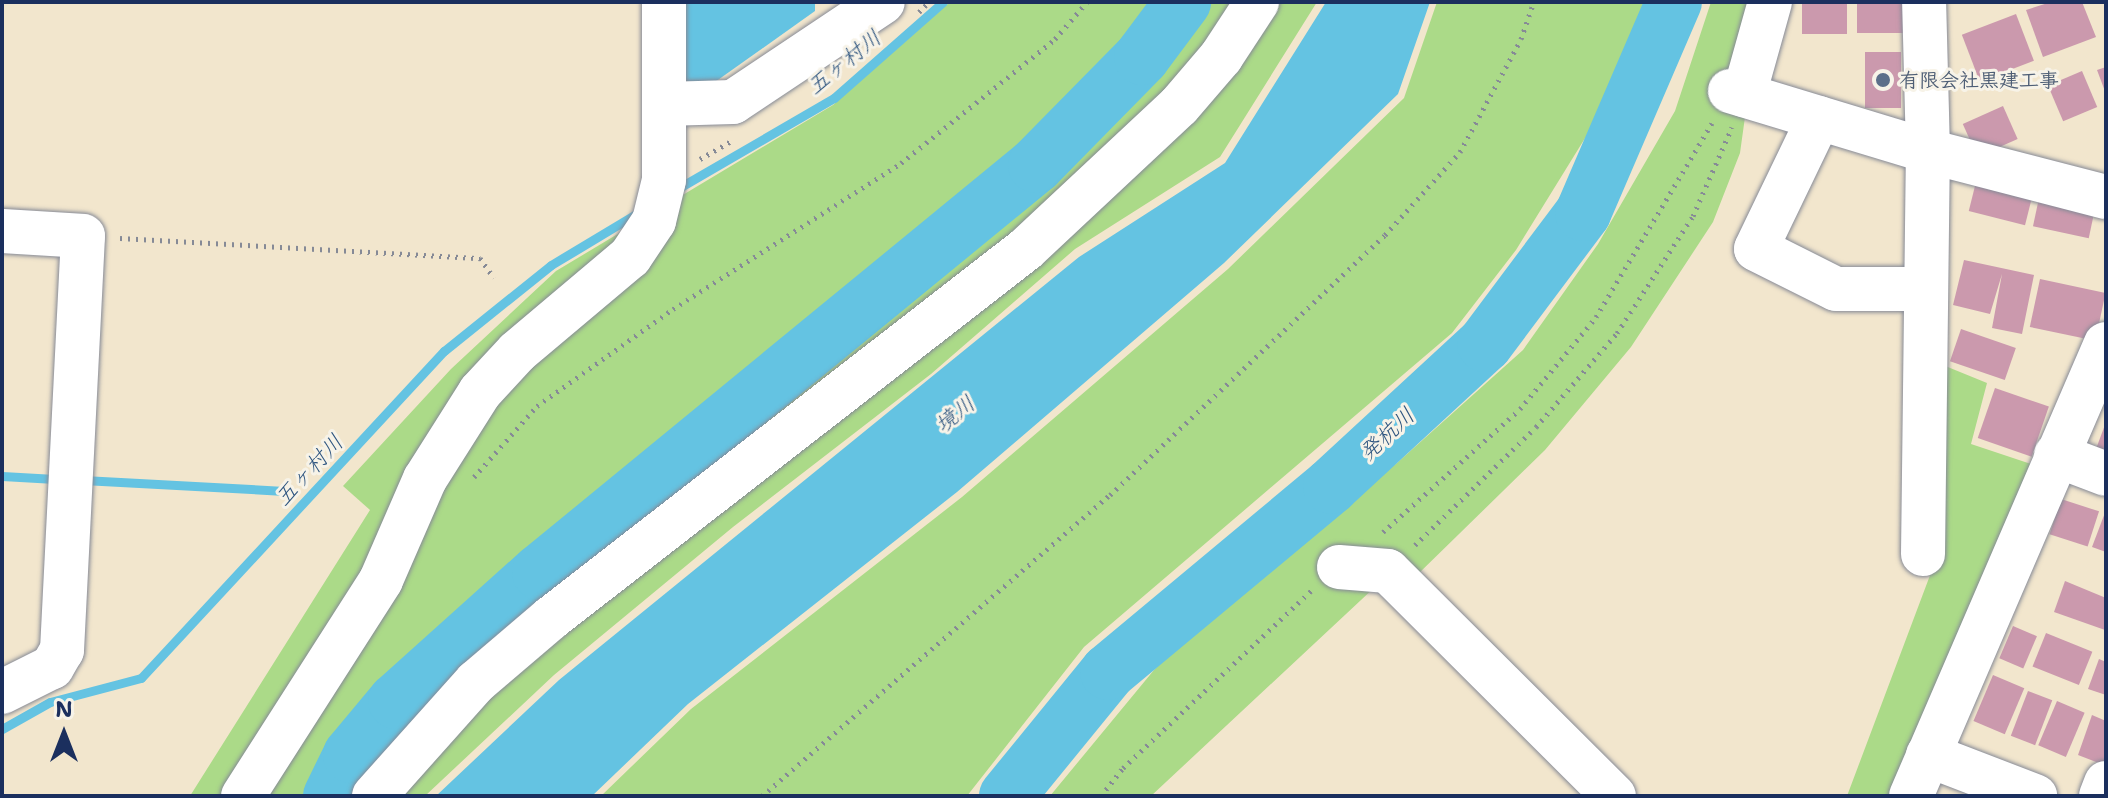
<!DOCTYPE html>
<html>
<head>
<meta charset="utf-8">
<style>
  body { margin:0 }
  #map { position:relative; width:2108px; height:798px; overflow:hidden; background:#f2e6cd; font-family:"Shantell Sans","Klee One",sans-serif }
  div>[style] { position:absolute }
  .green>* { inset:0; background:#abda88 }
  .water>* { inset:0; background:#64c3e2 }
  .stream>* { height:9px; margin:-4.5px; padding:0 4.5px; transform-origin:4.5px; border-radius:4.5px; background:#64c3e2 }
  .river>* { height:56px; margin:-28px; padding:0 28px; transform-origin:28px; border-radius:28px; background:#64c3e2 }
  .building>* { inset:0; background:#cb99ad; transform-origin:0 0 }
  .path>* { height:5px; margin-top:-2.5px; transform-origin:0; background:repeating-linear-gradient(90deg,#868a96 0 2px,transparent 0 8px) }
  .roads { filter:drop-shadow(0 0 2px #868a96) drop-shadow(0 0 2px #868a96) }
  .minor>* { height:44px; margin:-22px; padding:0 22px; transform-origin:22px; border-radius:22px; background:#fff }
  .dots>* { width:22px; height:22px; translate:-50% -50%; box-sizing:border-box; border:4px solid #f7f3e8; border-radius:50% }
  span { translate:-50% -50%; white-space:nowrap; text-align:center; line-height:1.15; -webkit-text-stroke:6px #f7f3e8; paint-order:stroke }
  .service-label { font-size:20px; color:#4e5e75; font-weight:700 }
  .left { translate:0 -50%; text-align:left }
  .water-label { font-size:22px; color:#2d547f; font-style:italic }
  .frame { position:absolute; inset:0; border:4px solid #1b2f5e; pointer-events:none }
  .north { position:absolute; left:24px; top:694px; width:80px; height:80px; -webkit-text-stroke:6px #f7f3e8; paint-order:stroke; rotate:0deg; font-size:22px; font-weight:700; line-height:32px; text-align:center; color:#1b2f5e }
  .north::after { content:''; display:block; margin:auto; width:28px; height:36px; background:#1b2f5e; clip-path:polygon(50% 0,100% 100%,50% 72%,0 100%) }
</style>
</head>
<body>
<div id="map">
  <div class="green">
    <i style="clip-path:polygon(950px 2px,1317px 2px,1220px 157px,1075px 249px,931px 374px,733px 527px,554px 675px,425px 796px,349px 796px,324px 782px,315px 796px,190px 796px,370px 510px,343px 486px,451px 369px,556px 271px,833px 105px)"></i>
    <i style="clip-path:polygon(1437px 2px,1647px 2px,1603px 109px,1516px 250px,1452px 333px,1084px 647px,967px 796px,601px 796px,691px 709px,962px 497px,1228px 269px,1404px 98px)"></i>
    <i style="clip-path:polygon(1711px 2px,1761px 2px,1740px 153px,1713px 222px,1631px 347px,1545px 450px,1415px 577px,1376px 586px,1151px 796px,1050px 796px,1154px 670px,1251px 578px,1397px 463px,1523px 350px,1598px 244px,1675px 111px)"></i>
    <i style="clip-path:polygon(1933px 361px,1987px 383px,1971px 444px,2040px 467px,1894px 796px,1847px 796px,1932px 570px)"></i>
  </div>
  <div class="water">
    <i style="clip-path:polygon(683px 2px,815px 2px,815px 11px,715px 82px,683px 82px)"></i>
    <i style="clip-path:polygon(1326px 2px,1430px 2px,1398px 94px,1224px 263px,957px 492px,688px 704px,592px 796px,436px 796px,559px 680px,1079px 257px,1225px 163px)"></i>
  </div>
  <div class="stream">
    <i style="left:677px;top:189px;width:181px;rotate:-30.1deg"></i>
    <i style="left:834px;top:98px;width:145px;rotate:-41.4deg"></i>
    <i style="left:2px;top:476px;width:53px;rotate:3.2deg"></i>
    <i style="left:83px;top:480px;width:206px;rotate:3.1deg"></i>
    <i style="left:2px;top:729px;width:55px;rotate:-29.4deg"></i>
    <i style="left:50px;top:702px;width:94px;rotate:-14.8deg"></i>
    <i style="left:141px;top:678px;width:446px;rotate:-47.2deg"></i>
    <i style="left:444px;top:351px;width:137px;rotate:-38.8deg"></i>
    <i style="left:551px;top:265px;width:99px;rotate:-31deg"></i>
  </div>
  <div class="river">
    <i style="left:331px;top:796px;width:46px;rotate:-64deg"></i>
    <i style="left:351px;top:755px;width:70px;rotate:-50.2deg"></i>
    <i style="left:396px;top:701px;width:193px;rotate:-41.9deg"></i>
    <i style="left:540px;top:572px;width:642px;rotate:-39.37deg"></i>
    <i style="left:1036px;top:165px;width:151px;rotate:-45.5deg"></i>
    <i style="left:1142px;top:57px;width:69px;rotate:-53.3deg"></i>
    <i style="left:1007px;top:796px;width:160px;rotate:-50.8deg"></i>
    <i style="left:1108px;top:672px;width:290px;rotate:-39.8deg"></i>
    <i style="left:1331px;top:486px;width:209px;rotate:-42.7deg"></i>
    <i style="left:1485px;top:344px;width:164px;rotate:-53.2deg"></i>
    <i style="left:1583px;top:213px;width:230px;rotate:-66.7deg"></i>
  </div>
  <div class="building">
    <i style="left:1802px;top:2px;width:45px;height:32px"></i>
    <i style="left:1857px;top:2px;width:50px;height:31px"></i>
    <i style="clip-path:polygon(2051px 2px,2082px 2px,2096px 37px,2043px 57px,2026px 10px)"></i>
    <i style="left:2016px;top:14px;width:50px;height:58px;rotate:69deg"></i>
    <i style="left:1865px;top:52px;width:36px;height:56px"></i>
    <i style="clip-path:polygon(2106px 67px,2106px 94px,2097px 70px)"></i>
    <i style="left:2082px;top:71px;width:39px;height:37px;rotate:67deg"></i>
    <i style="left:2003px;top:106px;width:36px;height:44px;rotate:66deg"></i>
    <i style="left:1976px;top:182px;width:58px;height:30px;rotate:14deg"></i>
    <i style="left:2039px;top:198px;width:57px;height:29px;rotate:12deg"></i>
    <i style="clip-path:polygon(1964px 260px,2034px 275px,2022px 334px,1992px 328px,2002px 274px,1990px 314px,1953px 305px)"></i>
    <i style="left:2040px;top:279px;width:67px;height:49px;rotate:12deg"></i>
    <i style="left:1961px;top:329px;width:58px;height:34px;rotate:19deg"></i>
    <i style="left:1995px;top:388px;width:57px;height:53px;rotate:19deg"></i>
    <i style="clip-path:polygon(2106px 422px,2106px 453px,2096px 449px)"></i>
    <i style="left:2061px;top:499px;width:40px;height:37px;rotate:18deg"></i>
    <i style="clip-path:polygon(2106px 510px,2106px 552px,2092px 547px)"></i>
    <i style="clip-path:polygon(2065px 581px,2106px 598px,2105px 630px,2054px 612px)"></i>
    <i style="left:2013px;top:626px;width:26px;height:35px;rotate:23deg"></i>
    <i style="left:2046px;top:633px;width:50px;height:36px;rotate:22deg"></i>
    <i style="clip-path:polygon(2099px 659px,2106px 662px,2106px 695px,2088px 689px)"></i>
    <i style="left:1993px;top:675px;width:34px;height:50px;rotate:23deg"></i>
    <i style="left:2028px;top:691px;width:26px;height:48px;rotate:21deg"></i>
    <i style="left:2057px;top:701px;width:30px;height:48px;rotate:23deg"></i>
    <i style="clip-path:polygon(2092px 715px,2106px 721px,2104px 765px,2078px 755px)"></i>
  </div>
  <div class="path">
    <i style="left:919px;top:12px;width:14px;rotate:-45deg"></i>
    <i style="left:700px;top:159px;width:38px;rotate:-30deg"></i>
    <i style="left:120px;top:238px;width:361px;rotate:3.2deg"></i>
    <i style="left:480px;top:258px;width:24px;rotate:55deg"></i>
    <i style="left:474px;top:477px;width:95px;rotate:-48.4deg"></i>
    <i style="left:537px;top:406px;width:167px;rotate:-35.5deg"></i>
    <i style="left:673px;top:309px;width:271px;rotate:-32.6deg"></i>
    <i style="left:901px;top:163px;width:198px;rotate:-38.8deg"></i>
    <i style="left:1055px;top:39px;width:49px;rotate:-49.1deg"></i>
    <i style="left:1383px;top:532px;width:184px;rotate:-41.9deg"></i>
    <i style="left:1520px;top:409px;width:119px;rotate:-50.4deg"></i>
    <i style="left:1596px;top:317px;width:226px;rotate:-59.1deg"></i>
    <i style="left:1415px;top:545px;width:169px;rotate:-44.3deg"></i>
    <i style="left:1536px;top:427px;width:124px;rotate:-49.2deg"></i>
    <i style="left:1617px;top:333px;width:140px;rotate:-57deg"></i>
    <i style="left:1693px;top:216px;width:97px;rotate:-66.3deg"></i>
    <i style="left:762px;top:796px;width:460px;rotate:-40.9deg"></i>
    <i style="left:1110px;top:495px;width:378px;rotate:-43.4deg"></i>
    <i style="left:1385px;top:235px;width:112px;rotate:-47.9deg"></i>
    <i style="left:1460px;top:152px;width:128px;rotate:-61.6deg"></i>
    <i style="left:1521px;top:39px;width:39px;rotate:-71deg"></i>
    <i style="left:1101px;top:796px;width:36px;rotate:-52deg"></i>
    <i style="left:1123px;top:768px;width:261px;rotate:-43.3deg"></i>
  </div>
  <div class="roads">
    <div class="minor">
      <i style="left:1730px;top:91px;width:207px;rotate:16.9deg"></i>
      <i style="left:1928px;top:151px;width:184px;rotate:14.5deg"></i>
      <i style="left:1744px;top:95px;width:97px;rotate:-74.4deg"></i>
      <i style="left:664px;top:104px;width:69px;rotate:-1.7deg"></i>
      <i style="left:733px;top:102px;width:180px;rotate:-33.7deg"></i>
      <i style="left:1819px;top:118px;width:145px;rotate:115.7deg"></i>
      <i style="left:1756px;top:249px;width:89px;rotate:26.6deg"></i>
      <i style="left:1836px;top:289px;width:90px"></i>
      <i style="left:2px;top:231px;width:81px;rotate:3.5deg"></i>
      <i style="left:83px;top:236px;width:415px;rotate:92.9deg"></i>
      <i style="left:62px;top:650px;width:20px;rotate:120deg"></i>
      <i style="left:52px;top:667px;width:56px;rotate:153.4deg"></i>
      <i style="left:2056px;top:455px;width:53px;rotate:20.8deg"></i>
      <i style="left:1923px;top:554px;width:403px;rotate:-89.3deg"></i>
      <i style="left:1928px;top:151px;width:149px;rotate:-91.5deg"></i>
      <i style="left:1339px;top:567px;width:49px;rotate:4.7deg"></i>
      <i style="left:1388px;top:571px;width:319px;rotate:44.9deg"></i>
      <i style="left:1928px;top:755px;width:115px;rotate:21deg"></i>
      <i style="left:243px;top:796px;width:256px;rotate:-57.4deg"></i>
      <i style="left:381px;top:580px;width:110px;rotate:-66.5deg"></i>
      <i style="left:425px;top:479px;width:103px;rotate:-57.7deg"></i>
      <i style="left:480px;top:392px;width:54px;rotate:-47.2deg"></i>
      <i style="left:517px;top:352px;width:148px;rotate:-40.1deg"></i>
      <i style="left:630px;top:257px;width:43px;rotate:-56.3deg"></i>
      <i style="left:654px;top:221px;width:42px;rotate:-76.3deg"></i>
      <i style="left:664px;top:180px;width:178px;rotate:-90deg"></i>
      <i style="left:374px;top:796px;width:153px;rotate:-48.2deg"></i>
      <i style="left:476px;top:682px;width:99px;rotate:-40.5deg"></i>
      <i style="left:551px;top:618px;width:601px;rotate:-37.84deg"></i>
      <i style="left:1026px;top:249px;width:209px;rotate:-43.1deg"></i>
      <i style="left:1179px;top:106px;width:65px;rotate:-49.4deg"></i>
      <i style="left:1221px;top:57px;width:66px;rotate:-56.8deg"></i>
      <i style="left:1911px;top:796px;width:492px;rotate:-66.7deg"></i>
      <i style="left:2101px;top:796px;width:14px;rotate:-69deg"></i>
    </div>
  </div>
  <div class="dots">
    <i style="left:1883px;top:80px;background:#5c6f8a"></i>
  </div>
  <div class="service-label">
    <span class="left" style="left:1899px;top:80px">有限会社黒建工事</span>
  </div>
  <div class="water-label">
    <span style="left:844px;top:62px;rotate:-39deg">五ヶ村川</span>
    <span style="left:955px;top:414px;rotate:-39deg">境川</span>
    <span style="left:1387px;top:434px;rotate:-43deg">発杭川</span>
    <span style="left:309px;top:470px;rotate:-47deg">五ヶ村川</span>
  </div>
  <div class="frame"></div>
  <div class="north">N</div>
</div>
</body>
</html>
